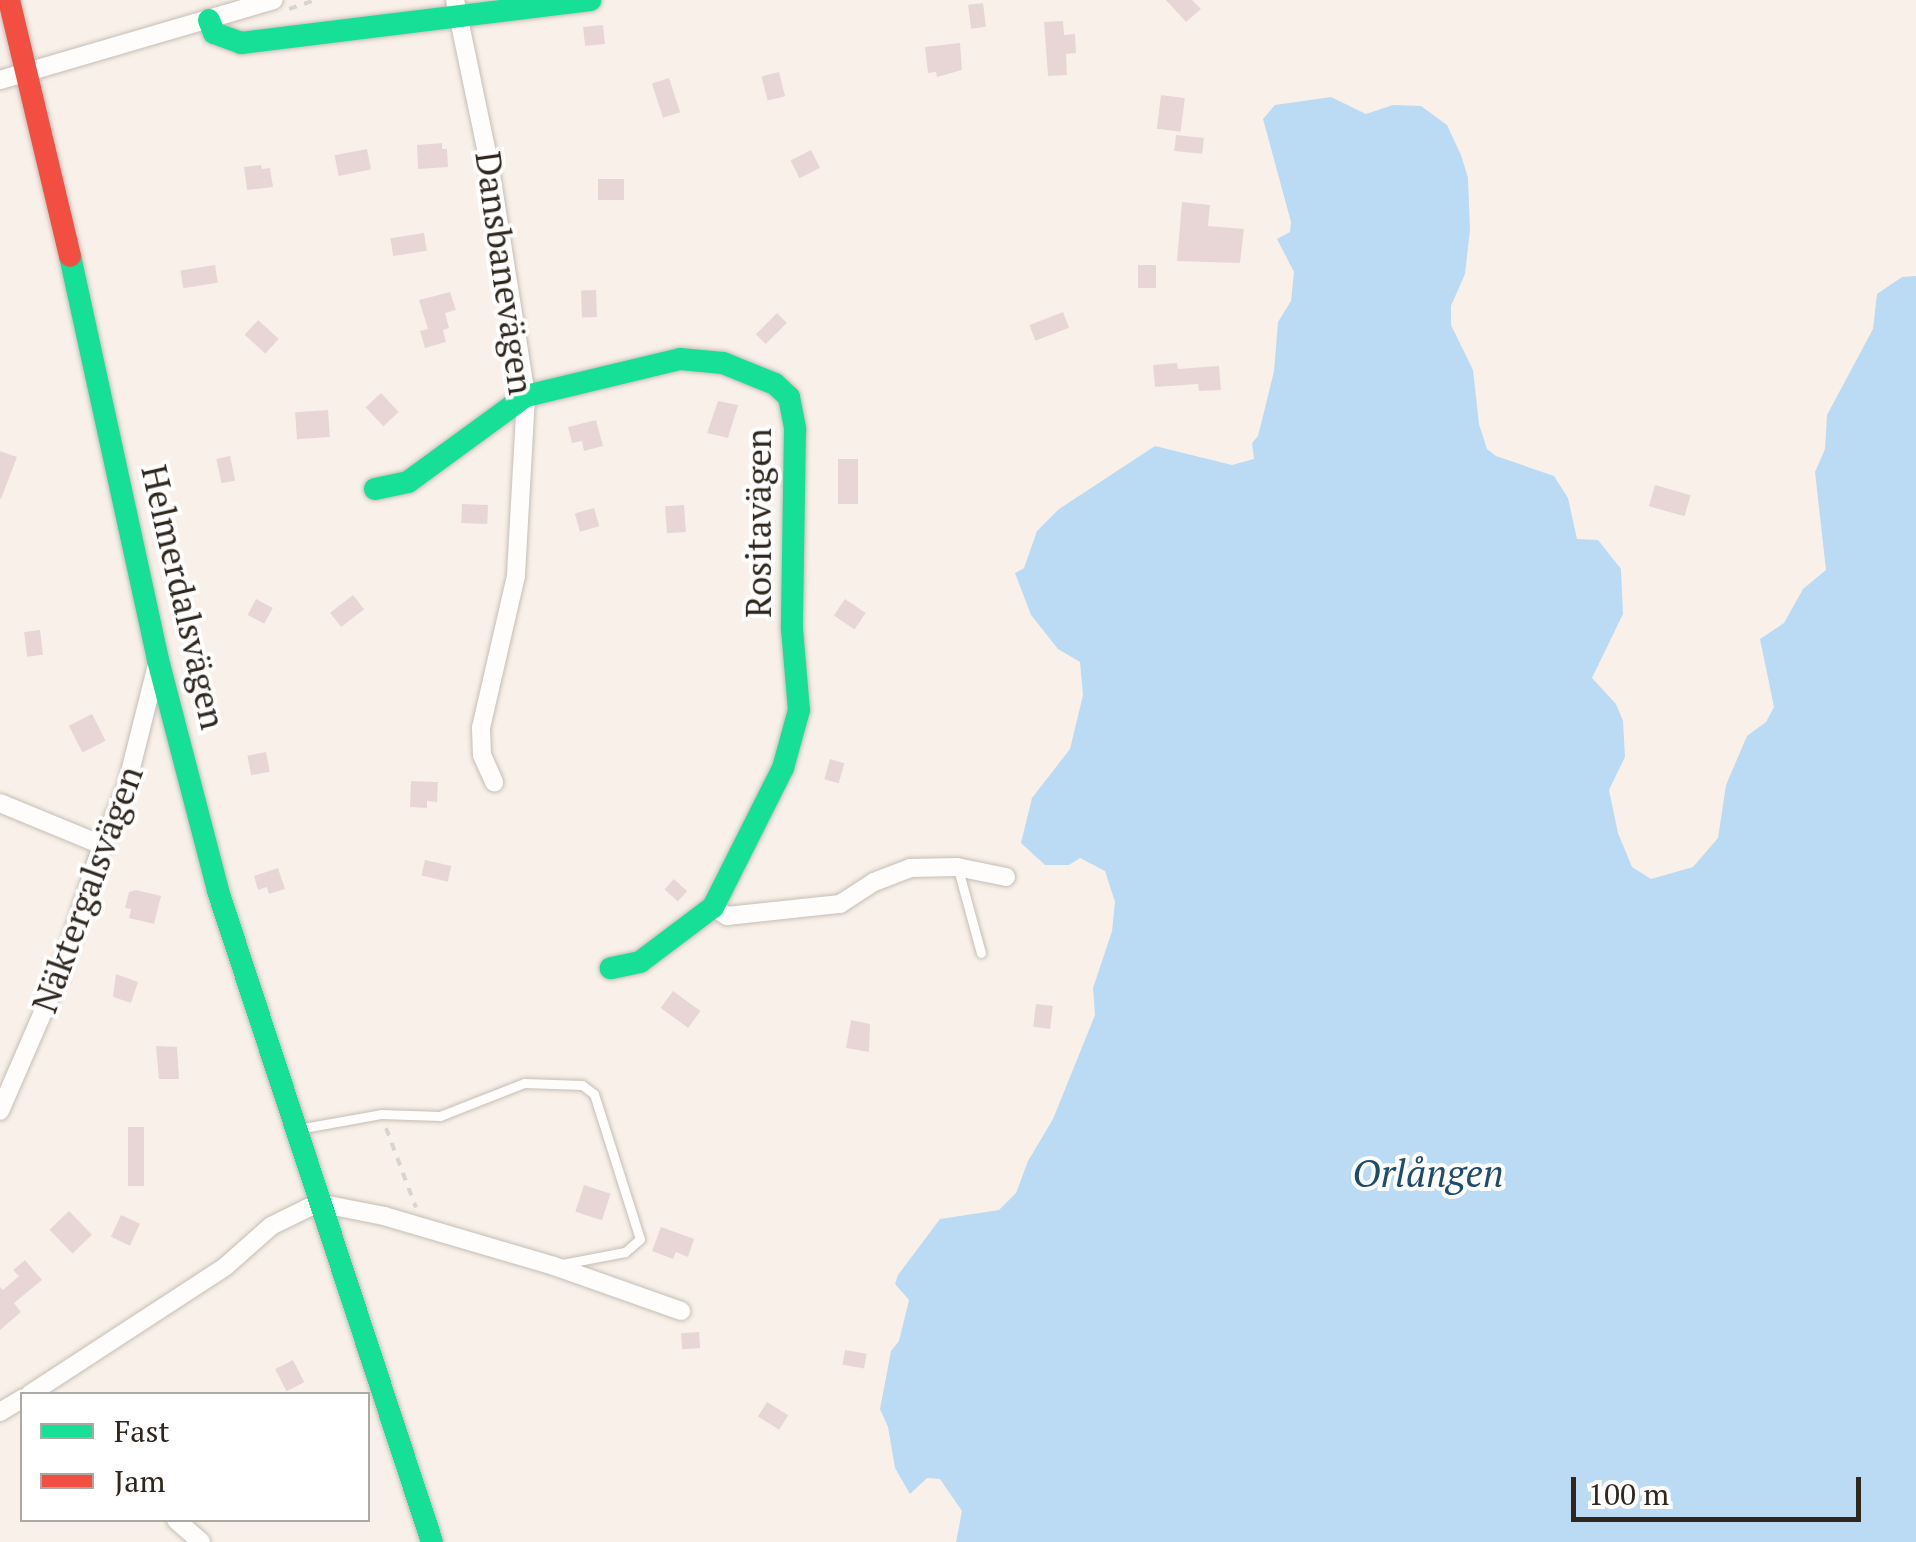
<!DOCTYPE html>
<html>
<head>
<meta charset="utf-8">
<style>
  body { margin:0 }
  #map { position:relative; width:1916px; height:1542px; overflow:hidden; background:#f9f1e9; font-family:"PT Serif",serif }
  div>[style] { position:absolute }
  .water>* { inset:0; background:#bbdbf4 }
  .building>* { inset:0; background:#e8d6d7; transform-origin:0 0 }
  .path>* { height:4px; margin-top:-2px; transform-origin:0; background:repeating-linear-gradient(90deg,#d7d5d2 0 8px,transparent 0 16px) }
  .roads { filter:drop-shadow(0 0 2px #c5bdb6) drop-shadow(0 0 2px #c5bdb6) }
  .lane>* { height:9px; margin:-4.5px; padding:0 4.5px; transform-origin:4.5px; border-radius:4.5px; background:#fefdfc }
  .street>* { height:18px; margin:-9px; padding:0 9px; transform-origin:9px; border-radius:9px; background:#fefdfc }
  .fast>* { height:22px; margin:-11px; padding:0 11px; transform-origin:11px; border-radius:11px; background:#16e098 }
  .jam>* { height:22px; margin:-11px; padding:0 11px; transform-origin:11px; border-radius:11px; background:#f24e42 }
  span { translate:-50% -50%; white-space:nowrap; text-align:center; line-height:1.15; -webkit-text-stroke:8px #fff; paint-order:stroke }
  .street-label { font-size:35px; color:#2f271e }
  .water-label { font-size:38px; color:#1d4c6c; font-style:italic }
  .legend { position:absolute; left:20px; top:1392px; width:350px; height:130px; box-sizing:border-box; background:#fff; border:2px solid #aca9a5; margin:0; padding:12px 18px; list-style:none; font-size:30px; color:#2f271e }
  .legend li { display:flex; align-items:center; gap:20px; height:50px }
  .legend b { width:50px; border:2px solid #aca9a5 }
  .scale { position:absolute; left:1571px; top:1477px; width:290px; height:45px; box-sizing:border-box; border:5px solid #2f271e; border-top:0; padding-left:12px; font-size:30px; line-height:35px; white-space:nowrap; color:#2f271e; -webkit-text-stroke:8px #fff; paint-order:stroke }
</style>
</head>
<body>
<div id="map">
  <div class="water">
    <i style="clip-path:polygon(1331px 97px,1366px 114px,1393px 105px,1421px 106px,1447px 125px,1461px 155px,1468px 178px,1470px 230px,1465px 274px,1451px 306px,1451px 325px,1473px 370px,1479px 424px,1487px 449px,1496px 456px,1554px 476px,1568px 498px,1577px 539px,1598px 540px,1621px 569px,1623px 614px,1592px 678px,1616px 704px,1623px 721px,1625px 757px,1609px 790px,1618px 833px,1632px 867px,1651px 879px,1693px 867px,1718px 838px,1726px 785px,1747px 736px,1766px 722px,1774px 707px,1760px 639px,1784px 623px,1803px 589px,1826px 570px,1815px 472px,1825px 449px,1827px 415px,1873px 329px,1877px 294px,1902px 277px,1916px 276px,1916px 1542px,956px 1542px,962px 1511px,940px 1479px,927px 1478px,910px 1494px,895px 1468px,888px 1427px,880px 1409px,891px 1351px,899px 1341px,909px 1300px,895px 1284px,898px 1275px,940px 1219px,999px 1210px,1016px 1193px,1028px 1161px,1053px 1119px,1095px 1015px,1093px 988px,1112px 931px,1115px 902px,1105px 871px,1080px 858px,1069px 865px,1045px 865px,1021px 843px,1032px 798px,1070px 749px,1083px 695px,1080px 662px,1058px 649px,1031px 615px,1015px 573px,1024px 568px,1037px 531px,1059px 509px,1155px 446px,1232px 465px,1254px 459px,1252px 443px,1258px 436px,1274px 371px,1278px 322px,1291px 301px,1294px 272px,1277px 239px,1290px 232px,1291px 222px,1263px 119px,1275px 105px)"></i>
  </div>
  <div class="building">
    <i style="clip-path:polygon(1166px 0,1192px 0,1201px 9px,1186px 22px)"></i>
    <i style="left:983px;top:3px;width:24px;height:15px;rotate:83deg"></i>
    <i style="clip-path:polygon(1063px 21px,1064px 35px,1075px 34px,1076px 53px,1066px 54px,1067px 75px,1048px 76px,1044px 22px)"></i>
    <i style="left:603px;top:25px;width:19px;height:20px;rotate:84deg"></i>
    <i style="clip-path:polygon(960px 43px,962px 70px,937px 77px,936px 72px,928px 73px,925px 47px)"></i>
    <i style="left:779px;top:72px;width:25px;height:18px;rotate:76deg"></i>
    <i style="left:669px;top:78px;width:36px;height:18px;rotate:72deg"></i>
    <i style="left:1161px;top:95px;width:24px;height:34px;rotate:7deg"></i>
    <i style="left:1176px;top:135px;width:28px;height:16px;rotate:6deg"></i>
    <i style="clip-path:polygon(442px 143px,442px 149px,447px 149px,448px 167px,418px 169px,417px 145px)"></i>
    <i style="left:367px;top:149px;width:21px;height:33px;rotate:79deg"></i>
    <i style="left:811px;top:150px;width:20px;height:23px;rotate:63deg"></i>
    <i style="clip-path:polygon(261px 165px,262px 169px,270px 168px,273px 187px,247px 190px,244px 167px)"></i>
    <i style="left:598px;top:179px;width:26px;height:21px"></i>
    <i style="clip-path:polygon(1182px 202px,1210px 205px,1208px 226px,1244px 229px,1240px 263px,1177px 261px)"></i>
    <i style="left:424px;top:233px;width:18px;height:34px;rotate:81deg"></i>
    <i style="left:215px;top:265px;width:18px;height:35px;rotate:81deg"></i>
    <i style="left:1138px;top:265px;width:18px;height:23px"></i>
    <i style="left:596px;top:290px;width:27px;height:15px;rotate:88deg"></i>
    <i style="clip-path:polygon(450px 292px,456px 310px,445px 313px,449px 328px,443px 330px,446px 342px,425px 348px,420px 331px,428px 329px,419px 300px)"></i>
    <i style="left:1063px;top:312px;width:17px;height:36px;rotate:69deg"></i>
    <i style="left:777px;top:313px;width:14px;height:30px;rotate:45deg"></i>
    <i style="left:258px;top:320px;width:28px;height:20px;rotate:42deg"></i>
    <i style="clip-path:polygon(1177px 363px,1178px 369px,1219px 366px,1221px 390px,1199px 391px,1198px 384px,1155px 387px,1153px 365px)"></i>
    <i style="left:381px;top:393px;width:26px;height:21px;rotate:47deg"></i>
    <i style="clip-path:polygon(718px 401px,738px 405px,728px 438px,707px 433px)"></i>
    <i style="left:328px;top:410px;width:27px;height:33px;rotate:86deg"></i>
    <i style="clip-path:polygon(596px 420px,603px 446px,584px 451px,582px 441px,572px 443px,568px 427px)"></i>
    <i style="clip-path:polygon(0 451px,17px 457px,1px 499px,0 498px)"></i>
    <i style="left:230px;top:456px;width:25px;height:14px;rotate:78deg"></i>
    <i style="left:838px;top:459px;width:20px;height:45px"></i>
    <i style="left:1655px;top:485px;width:37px;height:22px;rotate:16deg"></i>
    <i style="left:462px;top:504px;width:26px;height:19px;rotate:2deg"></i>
    <i style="left:684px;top:505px;width:27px;height:19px;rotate:86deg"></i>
    <i style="left:594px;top:508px;width:19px;height:20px;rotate:74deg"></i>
    <i style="left:353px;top:595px;width:18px;height:29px;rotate:52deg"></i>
    <i style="left:256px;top:599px;width:19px;height:18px;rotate:28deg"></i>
    <i style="left:845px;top:599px;width:25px;height:20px;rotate:34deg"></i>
    <i style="left:40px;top:630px;width:25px;height:16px;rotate:83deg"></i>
    <i style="left:92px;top:714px;width:30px;height:26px;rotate:63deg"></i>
    <i style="left:266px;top:752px;width:20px;height:19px;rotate:79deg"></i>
    <i style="left:830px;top:759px;width:15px;height:21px;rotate:16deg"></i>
    <i style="clip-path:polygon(411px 781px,438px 782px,437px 802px,427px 801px,427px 808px,410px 807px)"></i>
    <i style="left:425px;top:860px;width:27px;height:16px;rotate:13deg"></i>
    <i style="clip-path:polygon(278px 868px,285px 889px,269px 894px,267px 887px,258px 890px,254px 876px)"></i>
    <i style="left:674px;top:879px;width:18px;height:14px;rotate:43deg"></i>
    <i style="clip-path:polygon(136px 890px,161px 896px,154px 924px,129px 918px,131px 909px,125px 908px,129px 892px)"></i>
    <i style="clip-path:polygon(116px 974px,138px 982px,131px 1003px,113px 997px)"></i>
    <i style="left:673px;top:991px;width:34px;height:21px;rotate:36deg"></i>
    <i style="left:1036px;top:1004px;width:17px;height:23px;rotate:7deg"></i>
    <i style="clip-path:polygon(851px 1020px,870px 1024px,869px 1052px,846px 1048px)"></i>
    <i style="clip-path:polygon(156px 1046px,177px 1047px,179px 1079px,159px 1079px)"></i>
    <i style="left:128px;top:1127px;width:16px;height:59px"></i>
    <i style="left:584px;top:1185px;width:28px;height:28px;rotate:18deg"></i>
    <i style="left:69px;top:1211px;width:33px;height:27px;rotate:46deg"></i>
    <i style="left:121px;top:1215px;width:21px;height:24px;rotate:25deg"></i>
    <i style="clip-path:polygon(661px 1227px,694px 1239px,688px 1257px,676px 1252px,673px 1259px,652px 1251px)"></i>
    <i style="clip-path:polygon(25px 1260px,42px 1280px,14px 1303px,21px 1312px,0 1330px,0 1287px,3px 1290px,19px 1276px,13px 1270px)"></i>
    <i style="left:699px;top:1332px;width:16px;height:18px;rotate:86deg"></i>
    <i style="left:845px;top:1350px;width:22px;height:15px;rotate:10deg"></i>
    <i style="left:293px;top:1360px;width:25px;height:20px;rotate:63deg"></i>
    <i style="left:767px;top:1402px;width:25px;height:17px;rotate:32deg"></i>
  </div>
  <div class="path">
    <i style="left:289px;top:9px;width:28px;rotate:-19deg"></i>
    <i style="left:386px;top:1128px;width:85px;rotate:69.4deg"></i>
  </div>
  <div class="roads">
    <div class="lane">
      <i style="left:958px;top:869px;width:87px;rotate:74.7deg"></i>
      <i style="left:298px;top:1129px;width:84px;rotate:-10.2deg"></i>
      <i style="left:381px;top:1114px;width:59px;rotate:1.9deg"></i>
      <i style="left:440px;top:1116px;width:90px;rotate:-21.4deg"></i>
      <i style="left:524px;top:1083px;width:58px;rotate:2deg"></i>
      <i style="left:582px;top:1085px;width:15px;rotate:37deg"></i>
      <i style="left:594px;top:1094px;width:152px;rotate:72.4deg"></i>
      <i style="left:640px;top:1239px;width:20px;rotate:139deg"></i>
      <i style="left:625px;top:1252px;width:64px;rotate:169.2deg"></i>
    </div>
    <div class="street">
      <i style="left:455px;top:0;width:172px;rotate:78.2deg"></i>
      <i style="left:490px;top:168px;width:231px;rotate:81deg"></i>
      <i style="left:526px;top:396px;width:180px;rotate:93.2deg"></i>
      <i style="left:516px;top:576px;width:156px;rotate:103deg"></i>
      <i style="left:481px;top:728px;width:27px;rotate:88deg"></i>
      <i style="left:482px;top:755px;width:30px;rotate:66deg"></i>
      <i style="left:0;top:80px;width:285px;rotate:-16.3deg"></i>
      <i style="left:0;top:803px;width:110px;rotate:22.4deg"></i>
      <i style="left:713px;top:907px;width:17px;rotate:33deg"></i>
      <i style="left:727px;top:916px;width:114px;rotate:-6.1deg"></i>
      <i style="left:840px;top:904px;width:40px;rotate:-32.9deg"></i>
      <i style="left:874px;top:882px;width:39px;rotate:-21deg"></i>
      <i style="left:910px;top:868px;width:47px;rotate:-1.2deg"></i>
      <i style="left:957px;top:867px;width:50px;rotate:11.5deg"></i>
      <i style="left:0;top:1111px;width:153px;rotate:-66.5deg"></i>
      <i style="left:61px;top:971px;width:133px;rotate:-72deg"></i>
      <i style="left:102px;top:845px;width:62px;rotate:-67.2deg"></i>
      <i style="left:126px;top:788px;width:127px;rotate:-75.9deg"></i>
      <i style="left:30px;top:1394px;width:234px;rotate:-33.1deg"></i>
      <i style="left:226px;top:1266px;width:60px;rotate:-41.6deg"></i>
      <i style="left:271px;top:1226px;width:52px;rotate:-26.1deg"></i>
      <i style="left:318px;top:1203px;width:67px;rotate:11.1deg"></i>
      <i style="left:384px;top:1216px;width:177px;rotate:16.4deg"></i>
      <i style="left:554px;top:1266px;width:135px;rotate:19.5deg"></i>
      <i style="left:0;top:1412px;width:26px;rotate:-31deg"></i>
      <i style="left:176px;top:1520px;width:33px;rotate:41deg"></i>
    </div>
    <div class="fast">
      <i style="left:209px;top:20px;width:14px;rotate:69deg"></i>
      <i style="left:214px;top:33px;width:29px;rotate:20deg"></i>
      <i style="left:241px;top:43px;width:352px;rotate:-7deg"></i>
      <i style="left:70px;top:256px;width:413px;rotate:77.7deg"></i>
      <i style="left:158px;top:660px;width:239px;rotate:75.4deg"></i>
      <i style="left:218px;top:891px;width:685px;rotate:71.8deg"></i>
      <i style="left:375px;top:489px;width:34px;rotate:-12deg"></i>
      <i style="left:408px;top:482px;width:146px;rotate:-36.1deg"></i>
      <i style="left:526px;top:396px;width:158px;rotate:-13.5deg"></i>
      <i style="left:680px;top:359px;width:43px;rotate:5.3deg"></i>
      <i style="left:723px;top:363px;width:56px;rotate:22deg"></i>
      <i style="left:775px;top:384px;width:19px;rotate:43deg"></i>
      <i style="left:789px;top:397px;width:33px;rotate:79deg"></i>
      <i style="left:795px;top:429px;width:200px;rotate:90.9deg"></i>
      <i style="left:792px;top:629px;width:81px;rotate:85.1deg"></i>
      <i style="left:799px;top:710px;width:60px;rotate:105.4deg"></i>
      <i style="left:783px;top:768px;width:156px;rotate:116.7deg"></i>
      <i style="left:713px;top:907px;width:91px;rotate:143deg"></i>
      <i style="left:640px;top:962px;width:30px;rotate:168deg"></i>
    </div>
    <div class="jam">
      <i style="left:9px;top:0;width:263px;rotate:76.6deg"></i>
    </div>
  </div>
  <div class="street-label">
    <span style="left:505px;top:273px;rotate:82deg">Dansbanevägen</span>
    <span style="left:758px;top:523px;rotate:-90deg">Rositavägen</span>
    <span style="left:184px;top:597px;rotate:77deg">Helmerdalsvägen</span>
    <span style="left:87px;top:889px;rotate:-70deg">Näktergalsvägen</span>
  </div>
  <div class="water-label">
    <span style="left:1428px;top:1174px">Orlången</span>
  </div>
  <ul class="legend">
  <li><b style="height:12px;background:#16e098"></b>Fast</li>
  <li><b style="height:12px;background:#f24e42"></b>Jam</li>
  </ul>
  <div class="scale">100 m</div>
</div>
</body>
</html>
